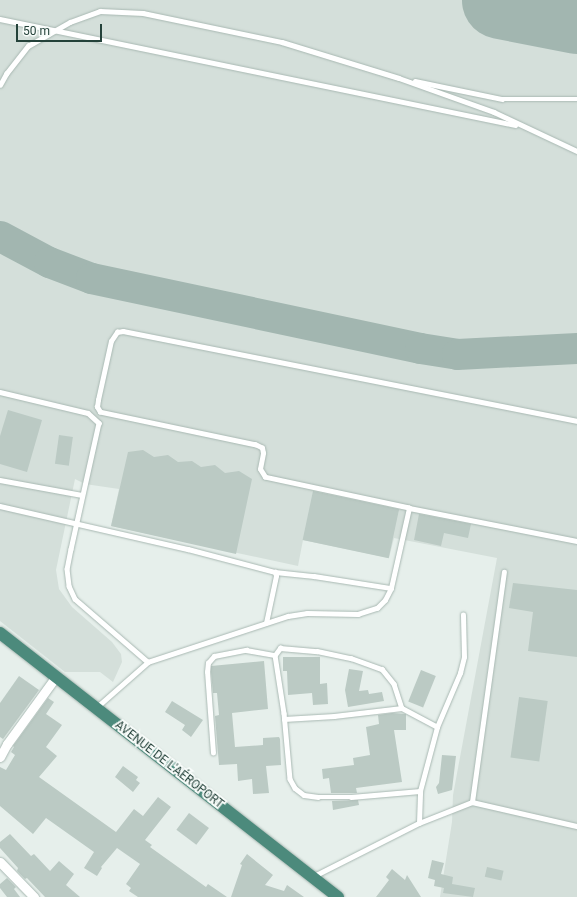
<!DOCTYPE html>
<html>
<head>
<meta charset="utf-8">
<style>
  body { margin:0 }
  #map { position:relative; width:577px; height:897px; overflow:hidden; background:#e6efeb; font-family:Roboto,sans-serif }
  div>[style] { position:absolute }
  .built>* { inset:0; background:#d4dfda }
  .taxiway>* { height:31px; margin:-15.5px; padding:0 15.5px; transform-origin:15.5px; border-radius:15.5px; background:#a2b6b0 }
  .runway>* { height:77px; margin:-38.5px; padding:0 38.5px; transform-origin:38.5px; border-radius:38.5px; background:#a2b6b0 }
  .building>* { inset:0; background:#bbcac4; transform-origin:0 0 }
  .roads { filter:drop-shadow(0 0 1px #a8b8b2) drop-shadow(0 0 1px #a8b8b2) }
  .service>* { height:4.5px; margin:-2.25px; padding:0 2.25px; transform-origin:2.25px; border-radius:2.25px; background:#fff }
  .minor>* { height:9px; margin:-4.5px; padding:0 4.5px; transform-origin:4.5px; border-radius:4.5px; background:#fff }
  .trunk>* { height:12px; margin:-6px; padding:0 6px; transform-origin:6px; border-radius:6px; background:#4c8a7c }
  span { translate:-50% -50%; white-space:nowrap; text-align:center; line-height:1.15; -webkit-text-stroke:4px #f7fbf9; paint-order:stroke }
  .street-label { font-size:12px; color:#24423a }
  .scale { position:absolute; left:16px; top:24px; width:86px; height:18px; box-sizing:border-box; border:2px solid #24423a; border-top:0; padding-left:5px; font-size:12px; line-height:14px; white-space:nowrap; color:#24423a; -webkit-text-stroke:3px #f7fbf9; paint-order:stroke }
</style>
</head>
<body>
<div id="map">
  <div class="built">
    <i style="clip-path:polygon(0 0,577px 0,577px 897px,440px 897px,452px 822px,453px 795px,497px 558px,394px 538px,389px 558px,303px 540px,298px 566px,111px 526px,119px 489px,85px 484px,75px 479px,56px 570px,59px 589px,72px 607px,112px 642px,121px 654px,122px 662px,113px 682px,100px 672px,65px 672px,0 621px)"></i>
  </div>
  <div class="taxiway">
    <i style="left:0;top:236px;width:55px;rotate:28deg"></i>
    <i style="left:49px;top:262px;width:45px;rotate:20.9deg"></i>
    <i style="left:91px;top:278px;width:336px;rotate:12deg"></i>
    <i style="left:420px;top:348px;width:37px;rotate:9deg"></i>
    <i style="left:457px;top:354px;width:120px;rotate:-2.9deg"></i>
  </div>
  <div class="runway">
    <i style="left:500px;top:0;width:78px;rotate:11deg"></i>
  </div>
  <div class="building">
    <i style="clip-path:polygon(8px 410px,42px 420px,27px 472px,0 464px,0 436px)"></i>
    <i style="left:59px;top:435px;width:14px;height:29px;rotate:8deg"></i>
    <i style="clip-path:polygon(143px 450px,154px 457px,168px 455px,178px 462px,192px 461px,201px 467px,215px 465px,225px 473px,239px 471px,252px 479px,236px 554px,111px 526px,128px 452px)"></i>
    <i style="left:313px;top:491px;width:88px;height:50px;rotate:12deg"></i>
    <i style="clip-path:polygon(419px 514px,471px 524px,468px 538px,444px 533px,441px 546px,414px 540px)"></i>
    <i style="clip-path:polygon(513px 583px,577px 590px,577px 657px,528px 651px,533px 612px,509px 608px)"></i>
    <i style="clip-path:polygon(283px 657px,320px 657px,320px 684px,327px 683px,328px 704px,313px 705px,312px 693px,288px 695px,287px 671px,283px 671px)"></i>
    <i style="clip-path:polygon(264px 661px,268px 709px,232px 713px,235px 747px,263px 745px,263px 738px,279px 737px,280px 739px,281px 765px,266px 766px,269px 793px,253px 794px,252px 779px,238px 781px,237px 764px,219px 765px,215px 716px,219px 715px,217px 693px,213px 693px,211px 672px,211px 666px)"></i>
    <i style="clip-path:polygon(349px 669px,363px 671px,359px 691px,368px 690px,369px 694px,382px 692px,384px 701px,348px 707px,345px 690px)"></i>
    <i style="left:421px;top:670px;width:16px;height:34px;rotate:22deg"></i>
    <i style="clip-path:polygon(19px 676px,39px 690px,3px 739px,0 737px,0 703px)"></i>
    <i style="left:519px;top:697px;width:29px;height:61px;rotate:8deg"></i>
    <i style="clip-path:polygon(48px 698px,54px 702px,46px 714px,62px 725px,46px 747px,57px 756px,39px 777px,116px 832px,134px 809px,143px 816px,158px 797px,171px 807px,145px 840px,152px 845px,150px 847px,206px 887px,208px 884px,227px 897px,138px 897px,129px 891px,131px 888px,126px 884px,140px 864px,117px 848px,101px 867px,102px 868px,97px 876px,84px 868px,94px 852px,46px 818px,33px 834px,0 806px,0 767px,6px 770px,15px 755px,11px 752px,14px 747px,13px 746px)"></i>
    <i style="clip-path:polygon(172px 701px,203px 720px,191px 737px,182px 730px,185px 725px,165px 712px)"></i>
    <i style="clip-path:polygon(392px 713px,406px 714px,406px 730px,394px 730px,402px 782px,356px 788px,357px 793px,331px 793px,329px 778px,323px 779px,322px 769px,354px 765px,353px 758px,370px 755px,366px 727px,379px 724px,378px 715px)"></i>
    <i style="clip-path:polygon(442px 755px,456px 756px,452px 790px,438px 794px,436px 787px,439px 783px)"></i>
    <i style="clip-path:polygon(123px 766px,138px 777px,136px 780px,140px 783px,133px 792px,115px 777px)"></i>
    <i style="clip-path:polygon(358px 800px,359px 805px,333px 810px,332px 801px)"></i>
    <i style="left:189px;top:813px;width:25px;height:21px;rotate:37deg"></i>
    <i style="clip-path:polygon(10px 834px,31px 856px,34px 854px,50px 871px,59px 861px,74px 874px,66px 885px,80px 897px,45px 897px,27px 878px,25px 879px,17px 871px,18px 868px,0 848px,0 842px)"></i>
    <i style="clip-path:polygon(247px 854px,273px 875px,265px 885px,284px 891px,287px 885px,304px 897px,231px 897px,242px 865px,240px 864px)"></i>
    <i style="clip-path:polygon(432px 860px,444px 863px,441px 874px,453px 877px,452px 884px,475px 888px,473px 897px,443px 893px,444px 888px,434px 886px,435px 880px,428px 878px)"></i>
    <i style="left:487px;top:867px;width:17px;height:10px;rotate:13deg"></i>
    <i style="clip-path:polygon(392px 869px,405px 880px,407px 875px,421px 897px,376px 897px,389px 880px,386px 877px)"></i>
    <i style="clip-path:polygon(7px 878px,16px 887px,14px 889px,20px 897px,7px 897px,0 888px,0 884px)"></i>
  </div>
  <div class="roads">
    <div class="service">
      <i style="left:0;top:19px;width:526px;rotate:11.63deg"></i>
      <i style="left:415px;top:81px;width:89px;rotate:11.7deg"></i>
      <i style="left:502px;top:99px;width:75px"></i>
      <i style="left:0;top:85px;width:13px;rotate:-61deg"></i>
      <i style="left:6px;top:74px;width:36px;rotate:-52deg"></i>
      <i style="left:28px;top:46px;width:48px;rotate:-29.7deg"></i>
      <i style="left:70px;top:22px;width:32px;rotate:-20deg"></i>
      <i style="left:100px;top:11px;width:43px;rotate:2.7deg"></i>
      <i style="left:143px;top:13px;width:142px;rotate:11.8deg"></i>
      <i style="left:282px;top:42px;width:122px;rotate:17.1deg"></i>
      <i style="left:399px;top:78px;width:101px;rotate:19.7deg"></i>
      <i style="left:494px;top:112px;width:92px;rotate:25.2deg"></i>
      <i style="left:0;top:392px;width:90px;rotate:13.4deg"></i>
      <i style="left:88px;top:413px;width:15px;rotate:42deg"></i>
      <i style="left:99px;top:423px;width:129px;rotate:102.5deg"></i>
      <i style="left:71px;top:549px;width:20px;rotate:101deg"></i>
      <i style="left:67px;top:569px;width:17px;rotate:83deg"></i>
      <i style="left:69px;top:586px;width:14px;rotate:65deg"></i>
      <i style="left:75px;top:599px;width:96px;rotate:40.8deg"></i>
      <i style="left:0;top:480px;width:83px;rotate:10.4deg"></i>
      <i style="left:0;top:506px;width:193px;rotate:12.9deg"></i>
      <i style="left:188px;top:549px;width:90px;rotate:14.8deg"></i>
      <i style="left:275px;top:572px;width:39px;rotate:6deg"></i>
      <i style="left:314px;top:576px;width:78px;rotate:8.9deg"></i>
      <i style="left:409px;top:508px;width:171px;rotate:11.1deg"></i>
      <i style="left:266px;top:623px;width:48px;rotate:-78deg"></i>
      <i style="left:276px;top:576px;width:4px;rotate:-104deg"></i>
      <i style="left:275px;top:655px;width:59px;rotate:81.2deg"></i>
      <i style="left:284px;top:713px;width:66px;rotate:84.8deg"></i>
      <i style="left:290px;top:779px;width:10px;rotate:61deg"></i>
      <i style="left:295px;top:788px;width:11px;rotate:38deg"></i>
      <i style="left:304px;top:795px;width:14px;rotate:8deg"></i>
      <i style="left:318px;top:797px;width:33px"></i>
      <i style="left:351px;top:797px;width:69px;rotate:-5deg"></i>
      <i style="left:97px;top:707px;width:68px;rotate:-41.4deg"></i>
      <i style="left:148px;top:662px;width:147px;rotate:-18.2deg"></i>
      <i style="left:288px;top:616px;width:19px;rotate:-9deg"></i>
      <i style="left:307px;top:613px;width:51px;rotate:1.1deg"></i>
      <i style="left:358px;top:614px;width:20px;rotate:-18deg"></i>
      <i style="left:377px;top:608px;width:11px;rotate:-45deg"></i>
      <i style="left:385px;top:600px;width:13px;rotate:-63deg"></i>
      <i style="left:391px;top:588px;width:82px;rotate:-77.3deg"></i>
      <i style="left:409px;top:508px;width:147px;rotate:-167.9deg"></i>
      <i style="left:265px;top:477px;width:9px;rotate:-122deg"></i>
      <i style="left:260px;top:469px;width:16px;rotate:-79deg"></i>
      <i style="left:263px;top:453px;width:5px;rotate:-101deg"></i>
      <i style="left:262px;top:448px;width:7px;rotate:-153deg"></i>
      <i style="left:256px;top:445px;width:159px;rotate:-168.1deg"></i>
      <i style="left:100px;top:412px;width:6px;rotate:-121deg"></i>
      <i style="left:97px;top:407px;width:7px;rotate:-82deg"></i>
      <i style="left:98px;top:400px;width:60px;rotate:-77.6deg"></i>
      <i style="left:111px;top:341px;width:11px;rotate:-56deg"></i>
      <i style="left:117px;top:332px;width:6px;rotate:-9deg"></i>
      <i style="left:123px;top:331px;width:463px;rotate:11.2deg"></i>
      <i style="left:284px;top:719px;width:50px;rotate:-3.4deg"></i>
      <i style="left:334px;top:716px;width:68px;rotate:-6.7deg"></i>
      <i style="left:402px;top:708px;width:40px;rotate:28deg"></i>
      <i style="left:213px;top:753px;width:81px;rotate:-94.2deg"></i>
      <i style="left:207px;top:672px;width:9px;rotate:-84deg"></i>
      <i style="left:208px;top:663px;width:9px;rotate:-49deg"></i>
      <i style="left:214px;top:656px;width:33px;rotate:-11deg"></i>
      <i style="left:246px;top:650px;width:29px;rotate:10deg"></i>
      <i style="left:275px;top:655px;width:9px;rotate:-54deg"></i>
      <i style="left:280px;top:648px;width:37px;rotate:5deg"></i>
      <i style="left:317px;top:651px;width:35px;rotate:12deg"></i>
      <i style="left:351px;top:658px;width:33px;rotate:20deg"></i>
      <i style="left:382px;top:669px;width:19px;rotate:51deg"></i>
      <i style="left:394px;top:684px;width:25px;rotate:72deg"></i>
      <i style="left:472px;top:802px;width:232px;rotate:-82.1deg"></i>
      <i style="left:419px;top:823px;width:32px;rotate:-88deg"></i>
      <i style="left:420px;top:791px;width:66px;rotate:-75.1deg"></i>
      <i style="left:437px;top:727px;width:59px;rotate:-66.9deg"></i>
      <i style="left:460px;top:673px;width:16px;rotate:-76deg"></i>
      <i style="left:464px;top:657px;width:42px;rotate:-91.4deg"></i>
      <i style="left:314px;top:876px;width:118px;rotate:-26.8deg"></i>
      <i style="left:419px;top:823px;width:57px;rotate:-21.6deg"></i>
      <i style="left:472px;top:802px;width:108px;rotate:12.9deg"></i>
    </div>
    <div class="minor">
      <i style="left:0;top:757px;width:15px;rotate:-62deg"></i>
      <i style="left:7px;top:744px;width:82px;rotate:-54deg"></i>
      <i style="left:0;top:862px;width:49px;rotate:45.8deg"></i>
    </div>
    <div class="trunk">
      <i style="left:0;top:633px;width:429px;rotate:38deg"></i>
    </div>
  </div>
  <div class="street-label">
    <span style="left:169px;top:765px;rotate:38deg">AVENUE DE L'AÉROPORT</span>
  </div>
  <div class="scale">50 m</div>
</div>
</body>
</html>
